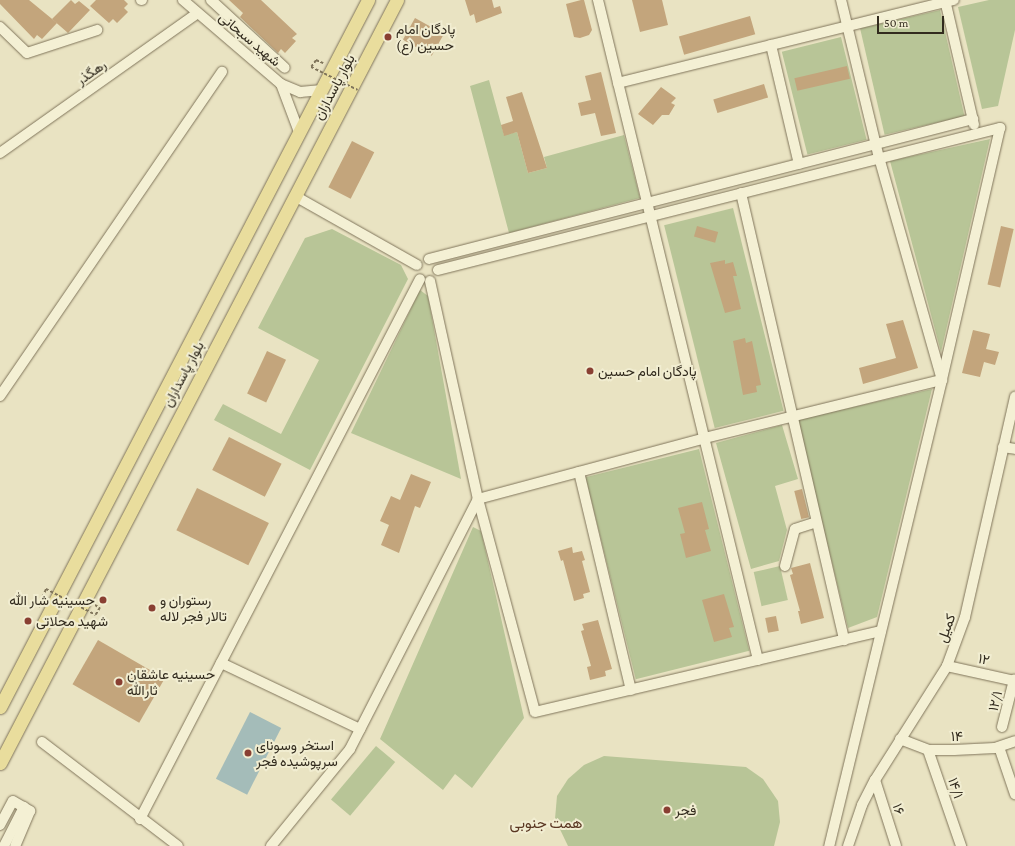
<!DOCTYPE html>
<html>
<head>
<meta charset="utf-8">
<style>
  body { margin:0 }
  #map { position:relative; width:1015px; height:846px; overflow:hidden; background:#e9e3c2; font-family:"Crimson Pro",Vazirmatn,serif }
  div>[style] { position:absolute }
  .green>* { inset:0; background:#b8c597; transform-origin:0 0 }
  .water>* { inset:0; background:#a4bcb9; transform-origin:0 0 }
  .building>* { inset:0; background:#c3a57c; transform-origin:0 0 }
  .path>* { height:1.5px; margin-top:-0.75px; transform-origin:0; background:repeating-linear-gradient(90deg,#80755b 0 3px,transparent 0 5px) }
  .roads { filter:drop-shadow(0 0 1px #80755b) drop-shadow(0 0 1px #80755b) }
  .minor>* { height:10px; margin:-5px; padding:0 5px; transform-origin:5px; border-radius:5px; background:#f4f0d4 }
  .major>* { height:13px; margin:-6.5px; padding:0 6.5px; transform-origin:6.5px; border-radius:6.5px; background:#e9dd9d }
  .path-bridge>* { height:1.5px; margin-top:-0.75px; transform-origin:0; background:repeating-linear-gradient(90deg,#80755b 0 3px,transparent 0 5px) }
  .dots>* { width:11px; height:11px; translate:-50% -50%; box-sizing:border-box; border:2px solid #f1edd1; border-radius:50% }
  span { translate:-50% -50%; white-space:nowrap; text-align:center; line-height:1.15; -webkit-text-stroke:4px #f1edd1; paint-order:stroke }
  .poi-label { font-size:14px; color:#322b1e }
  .left { translate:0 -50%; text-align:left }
  .right { translate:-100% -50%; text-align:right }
  .street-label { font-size:14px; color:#322b1e }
  .neighbourhood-label { font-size:15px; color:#5a3722 }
  .scale { position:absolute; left:877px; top:16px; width:67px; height:18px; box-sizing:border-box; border:2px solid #322b1e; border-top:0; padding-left:5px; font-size:12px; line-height:14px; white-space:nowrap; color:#322b1e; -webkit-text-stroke:3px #f1edd1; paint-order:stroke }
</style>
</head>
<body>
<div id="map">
  <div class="green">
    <i style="clip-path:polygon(989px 0,1015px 0,1015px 30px,998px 106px,982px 109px,958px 7px)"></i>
    <i style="left:940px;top:10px;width:109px;height:82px;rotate:77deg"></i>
    <i style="left:841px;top:37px;width:106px;height:61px;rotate:76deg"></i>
    <i style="clip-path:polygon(489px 80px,504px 135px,517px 132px,528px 173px,547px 168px,544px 157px,624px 135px,640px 198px,509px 233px,470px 86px)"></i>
    <i style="clip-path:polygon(990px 139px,941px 352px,890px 161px)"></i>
    <i style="left:733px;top:208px;width:209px;height:71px;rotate:76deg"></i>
    <i style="clip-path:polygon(332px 229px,401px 265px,408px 279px,310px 470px,214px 420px,223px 404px,281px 434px,319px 360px,258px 328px,305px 238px)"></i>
    <i style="clip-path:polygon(420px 290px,428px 296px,461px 479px,351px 433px)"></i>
    <i style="clip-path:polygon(932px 389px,877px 617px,848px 628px,797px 420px)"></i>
    <i style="clip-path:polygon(782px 425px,798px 479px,775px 486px,787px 530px,779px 561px,751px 569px,716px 443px)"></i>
    <i style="left:699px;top:449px;width:208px;height:117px;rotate:76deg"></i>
    <i style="clip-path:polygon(473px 527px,481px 531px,524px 718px,472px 788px,455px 774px,443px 790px,380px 739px)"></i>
    <i style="left:780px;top:566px;width:35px;height:27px;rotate:77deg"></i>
    <i style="left:376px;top:746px;width:25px;height:70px;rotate:40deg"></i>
    <i style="clip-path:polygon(604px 756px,746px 767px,763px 779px,778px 801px,780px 822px,774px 846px,568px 846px,555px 819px,557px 796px,568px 779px,584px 765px)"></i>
  </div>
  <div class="water">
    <i style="left:250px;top:712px;width:35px;height:75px;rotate:27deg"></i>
  </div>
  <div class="building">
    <i style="clip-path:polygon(0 0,29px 0,57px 23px,42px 39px,37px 35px,34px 39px,0 4px)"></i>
    <i style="clip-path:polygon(71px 0,75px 4px,79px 1px,90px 10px,68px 33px,52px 19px)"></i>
    <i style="clip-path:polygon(96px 0,124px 0,128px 4px,124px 8px,128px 12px,117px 23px,113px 19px,109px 23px,90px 6px)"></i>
    <i style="clip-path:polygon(229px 0,261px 0,297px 34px,292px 38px,296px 41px,285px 53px,281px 49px,278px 53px,240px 17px,243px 13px)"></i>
    <i style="clip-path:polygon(465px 0,492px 0,494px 8px,500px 6px,502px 13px,476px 23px,474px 14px,470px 16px)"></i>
    <i style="clip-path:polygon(581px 0,584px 0,592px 30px,589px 35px,580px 38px,574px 37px,566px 4px)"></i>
    <i style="clip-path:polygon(632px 0,662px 0,668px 25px,640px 32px)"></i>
    <i style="left:750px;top:16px;width:19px;height:74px;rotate:74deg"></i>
    <i style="left:415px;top:18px;width:33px;height:25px;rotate:29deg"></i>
    <i style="left:847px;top:66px;width:13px;height:54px;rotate:77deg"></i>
    <i style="clip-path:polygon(601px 72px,616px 133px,601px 136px,595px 113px,581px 116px,578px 103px,591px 100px,585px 76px)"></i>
    <i style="left:764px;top:84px;width:14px;height:53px;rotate:73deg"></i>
    <i style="clip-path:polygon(661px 87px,676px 98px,671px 103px,675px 105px,669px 115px,662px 115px,653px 125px,638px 114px)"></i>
    <i style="clip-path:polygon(522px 92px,547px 168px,528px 173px,517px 132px,504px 136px,501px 125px,513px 121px,506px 97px)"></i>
    <i style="left:352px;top:141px;width:25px;height:52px;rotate:27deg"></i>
    <i style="left:697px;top:226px;width:22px;height:11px;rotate:16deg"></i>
    <i style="left:1001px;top:226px;width:13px;height:60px;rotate:13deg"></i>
    <i style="clip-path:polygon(725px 260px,725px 264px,733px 262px,737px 276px,733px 276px,741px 309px,725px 313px,710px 263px)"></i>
    <i style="clip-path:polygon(903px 320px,918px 368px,863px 384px,859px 368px,896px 358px,886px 324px)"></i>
    <i style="clip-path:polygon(973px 330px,990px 334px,986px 349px,999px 352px,995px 365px,984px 362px,980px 377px,962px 373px)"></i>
    <i style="clip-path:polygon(745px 338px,746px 343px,752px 341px,761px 385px,756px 386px,757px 392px,743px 395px,733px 341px)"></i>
    <i style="left:267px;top:351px;width:21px;height:47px;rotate:25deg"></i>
    <i style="left:229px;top:437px;width:59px;height:37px;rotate:27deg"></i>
    <i style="clip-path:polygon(411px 474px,431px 482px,420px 508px,415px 506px,399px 553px,381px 545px,389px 525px,380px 521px,391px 496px,400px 500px)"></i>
    <i style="left:197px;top:488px;width:80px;height:47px;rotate:26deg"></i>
    <i style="left:802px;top:489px;width:29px;height:8px;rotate:76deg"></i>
    <i style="clip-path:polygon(702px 502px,709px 529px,705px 530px,711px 551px,686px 558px,680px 534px,685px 533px,678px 508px)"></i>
    <i style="clip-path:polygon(572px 547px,573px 553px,582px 551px,585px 560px,582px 561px,590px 592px,583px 594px,584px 598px,574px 601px,563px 560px,561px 561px,558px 551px)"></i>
    <i style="clip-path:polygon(810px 563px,824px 618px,801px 624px,798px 611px,800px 611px,790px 575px,793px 574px,791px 568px)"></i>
    <i style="clip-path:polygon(724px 594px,734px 627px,729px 628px,732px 637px,714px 642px,702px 600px)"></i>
    <i style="left:776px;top:616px;width:15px;height:11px;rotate:79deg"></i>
    <i style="clip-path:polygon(598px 620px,612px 669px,605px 671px,606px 676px,590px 680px,587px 667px,591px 666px,581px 631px,584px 630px,582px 624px)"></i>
    <i style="left:98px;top:640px;width:77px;height:51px;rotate:30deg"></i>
  </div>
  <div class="path">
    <i style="left:311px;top:67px;width:9px;rotate:-54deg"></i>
    <i style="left:316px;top:60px;width:8px;rotate:23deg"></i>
    <i style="left:95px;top:605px;width:6px;rotate:31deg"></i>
    <i style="left:100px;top:608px;width:8px;rotate:120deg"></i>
    <i style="left:40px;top:607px;width:2px;rotate:-153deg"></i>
    <i style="left:38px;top:606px;width:19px;rotate:-65deg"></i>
  </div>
  <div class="roads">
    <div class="minor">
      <i style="left:141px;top:0;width:1px"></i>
      <i style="left:183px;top:0;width:129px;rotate:40.6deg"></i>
      <i style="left:281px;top:84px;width:21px;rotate:23deg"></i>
      <i style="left:300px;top:92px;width:22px;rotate:-5deg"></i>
      <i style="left:211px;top:0;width:100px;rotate:42.6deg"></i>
      <i style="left:598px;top:0;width:679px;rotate:76.37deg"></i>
      <i style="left:945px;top:0;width:128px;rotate:76.9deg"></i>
      <i style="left:0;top:27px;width:37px;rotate:44deg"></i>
      <i style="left:27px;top:53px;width:74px;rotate:-18.2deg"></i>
      <i style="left:771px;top:45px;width:122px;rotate:76.8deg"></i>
      <i style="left:618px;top:83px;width:346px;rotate:-13.9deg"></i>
      <i style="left:281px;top:84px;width:51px;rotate:69.4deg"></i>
      <i style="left:0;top:153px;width:242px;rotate:-35.3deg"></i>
      <i style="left:741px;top:193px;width:459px;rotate:77deg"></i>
      <i style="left:295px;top:196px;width:140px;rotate:29.5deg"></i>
      <i style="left:429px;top:259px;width:562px;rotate:-14.43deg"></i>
      <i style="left:438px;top:270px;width:580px;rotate:-14.18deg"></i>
      <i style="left:1000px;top:128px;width:259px;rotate:103deg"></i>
      <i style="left:942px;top:380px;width:480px;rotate:103.6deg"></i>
      <i style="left:430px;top:281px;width:223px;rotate:77.6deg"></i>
      <i style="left:478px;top:499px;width:220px;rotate:75deg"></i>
      <i style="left:535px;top:712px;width:355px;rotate:-13.2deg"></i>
      <i style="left:0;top:396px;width:393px;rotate:-55.6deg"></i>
      <i style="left:1003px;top:447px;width:12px;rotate:9deg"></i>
      <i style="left:579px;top:472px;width:224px;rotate:76.6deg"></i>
      <i style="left:785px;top:566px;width:38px;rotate:-75deg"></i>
      <i style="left:795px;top:529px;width:22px;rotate:-18deg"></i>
      <i style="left:221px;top:663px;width:154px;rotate:25.4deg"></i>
      <i style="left:947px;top:666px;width:70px;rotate:12.4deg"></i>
      <i style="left:1002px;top:727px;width:49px;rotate:-75.7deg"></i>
      <i style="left:900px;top:739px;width:30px;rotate:21deg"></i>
      <i style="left:928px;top:750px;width:26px"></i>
      <i style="left:954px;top:750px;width:41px;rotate:-2.8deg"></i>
      <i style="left:995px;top:748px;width:21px;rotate:-19deg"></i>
      <i style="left:42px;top:742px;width:171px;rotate:37.4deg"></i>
      <i style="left:999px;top:747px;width:50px;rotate:71.2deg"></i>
      <i style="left:928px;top:750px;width:102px;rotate:71deg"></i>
      <i style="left:875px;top:780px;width:69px;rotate:72.3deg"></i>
      <i style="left:140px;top:819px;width:608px;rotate:-62.59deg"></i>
      <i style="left:0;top:825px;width:27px;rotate:-62deg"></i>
      <i style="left:13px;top:801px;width:20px;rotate:30deg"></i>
      <i style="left:30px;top:811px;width:38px;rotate:113deg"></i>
      <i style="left:4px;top:846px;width:44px;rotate:-62.9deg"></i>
      <i style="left:271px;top:846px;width:125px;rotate:-50.8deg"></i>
      <i style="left:350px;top:749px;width:281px;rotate:-62.9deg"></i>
      <i style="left:478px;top:499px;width:235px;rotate:-15deg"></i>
      <i style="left:705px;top:438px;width:244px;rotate:-13.8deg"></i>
      <i style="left:942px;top:380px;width:231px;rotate:-105.8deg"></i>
      <i style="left:879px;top:158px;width:163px;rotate:-103.5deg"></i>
      <i style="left:848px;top:846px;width:43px;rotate:-71.1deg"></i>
      <i style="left:862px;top:805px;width:28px;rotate:-63deg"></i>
      <i style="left:875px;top:780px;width:135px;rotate:-57.7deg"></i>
      <i style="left:947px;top:666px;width:52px;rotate:-69.8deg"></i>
      <i style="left:965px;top:617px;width:226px;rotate:-77.2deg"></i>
    </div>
    <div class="major">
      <i style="left:0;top:707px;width:797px;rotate:-62.5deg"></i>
      <i style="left:0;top:763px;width:860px;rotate:-62.51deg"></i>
    </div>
  </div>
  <div class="path-bridge">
    <i style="left:311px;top:67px;width:52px;rotate:26.1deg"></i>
    <i style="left:46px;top:589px;width:56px;rotate:27.5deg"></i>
  </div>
  <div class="dots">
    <i style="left:388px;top:37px;background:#893f32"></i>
    <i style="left:590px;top:371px;background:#893f32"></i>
    <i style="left:103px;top:600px;background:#893f32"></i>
    <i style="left:152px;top:608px;background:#893f32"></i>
    <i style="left:28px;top:621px;background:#893f32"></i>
    <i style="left:119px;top:682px;background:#893f32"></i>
    <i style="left:248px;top:753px;background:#893f32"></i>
    <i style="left:667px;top:810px;background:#893f32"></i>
  </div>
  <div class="poi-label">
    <span class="left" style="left:396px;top:37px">پادگان امام<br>حسین (ع)</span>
    <span class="left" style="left:598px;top:371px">پادگان امام حسین</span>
    <span class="right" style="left:95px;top:600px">حسینیه شار الله</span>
    <span class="left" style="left:160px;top:608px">رستوران و<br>تالار فجر لاله</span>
    <span class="left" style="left:36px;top:621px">شهید محلاتی</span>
    <span class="left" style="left:127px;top:682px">حسینیه عاشقان<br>ثارالله</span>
    <span class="left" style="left:256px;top:753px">استخر وسونای<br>سرپوشیده فجر</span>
    <span class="left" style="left:675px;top:810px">فجر</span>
  </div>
  <div class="street-label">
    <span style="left:250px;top:39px;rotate:40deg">شهید سبحانی</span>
    <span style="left:91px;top:72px;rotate:-35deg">رهگذر</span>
    <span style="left:334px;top:87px;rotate:-62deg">بلوار پاسداران</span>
    <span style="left:183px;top:374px;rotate:-62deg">بلوار پاسداران</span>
    <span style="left:946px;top:628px;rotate:-70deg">کمیل</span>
    <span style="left:984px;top:659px;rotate:12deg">۱۲</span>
    <span style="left:995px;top:701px;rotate:-76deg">۱۲/۱</span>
    <span style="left:957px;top:736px;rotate:-1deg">۱۴</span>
    <span style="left:956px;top:788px;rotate:72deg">۱۴/۱</span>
    <span style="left:899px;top:809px;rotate:72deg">۱۶</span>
  </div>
  <div class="neighbourhood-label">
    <span style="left:546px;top:824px">همت جنوبی</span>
  </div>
  <div class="scale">50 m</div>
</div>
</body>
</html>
